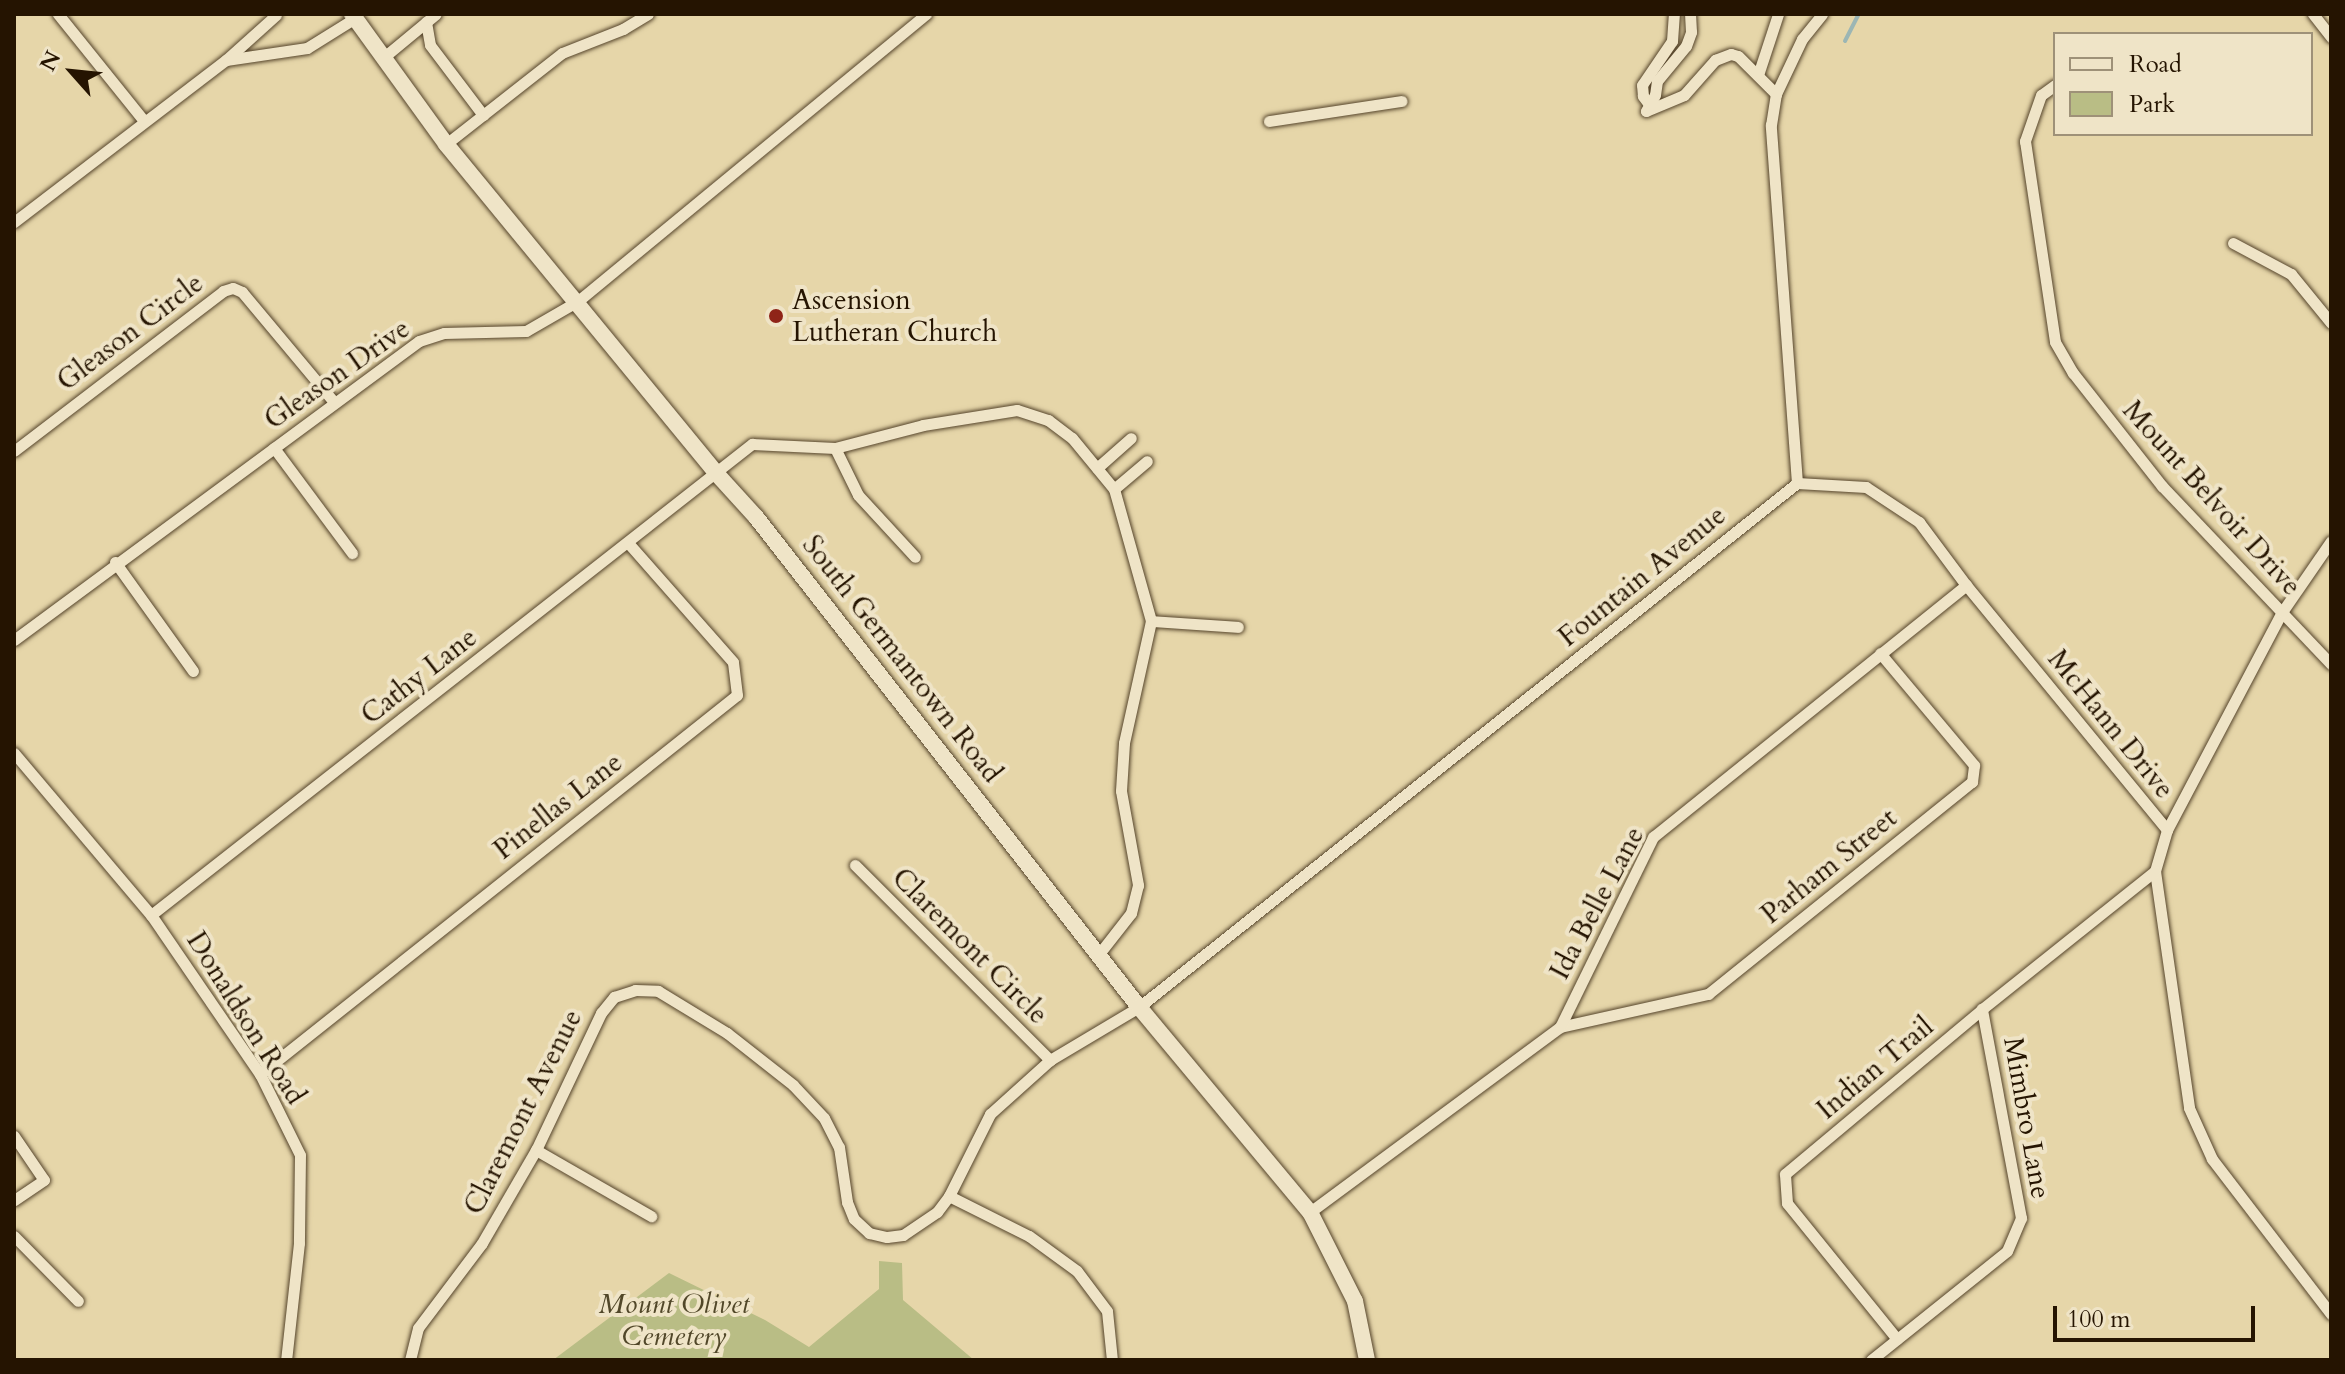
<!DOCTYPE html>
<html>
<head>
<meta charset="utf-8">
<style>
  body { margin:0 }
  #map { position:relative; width:2345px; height:1374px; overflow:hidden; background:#e6d6a9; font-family:Cardo,serif }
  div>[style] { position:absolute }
  .green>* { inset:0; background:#b9bd85 }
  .stream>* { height:4px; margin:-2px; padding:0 2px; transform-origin:2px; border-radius:2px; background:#9cb6b4 }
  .roads { filter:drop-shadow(0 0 2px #55442b) drop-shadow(0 0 2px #55442b) }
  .minor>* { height:11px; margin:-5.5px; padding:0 5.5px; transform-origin:5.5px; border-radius:5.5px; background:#efe4c7 }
  .secondary>* { height:16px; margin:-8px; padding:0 8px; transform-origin:8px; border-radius:8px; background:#efe4c7 }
  .dots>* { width:22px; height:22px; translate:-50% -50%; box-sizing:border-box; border:4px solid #efe4c7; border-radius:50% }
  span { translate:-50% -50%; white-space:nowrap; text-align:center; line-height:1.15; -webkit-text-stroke:8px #efe4c7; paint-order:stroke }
  .poi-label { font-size:28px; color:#251401 }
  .left { translate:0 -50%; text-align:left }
  .street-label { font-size:28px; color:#251401 }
  .park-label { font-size:28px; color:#514729; font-style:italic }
  .frame { position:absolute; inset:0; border:16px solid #251401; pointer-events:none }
  .legend { position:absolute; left:2053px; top:32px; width:260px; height:104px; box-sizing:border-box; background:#efe4c7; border:2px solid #9e9178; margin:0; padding:10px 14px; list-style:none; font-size:24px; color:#251401 }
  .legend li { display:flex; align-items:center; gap:16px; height:40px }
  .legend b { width:40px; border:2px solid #9e9178 }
  .north { position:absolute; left:32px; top:32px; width:80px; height:80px; -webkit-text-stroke:6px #efe4c7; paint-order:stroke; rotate:297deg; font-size:22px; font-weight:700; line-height:32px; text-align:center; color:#251401 }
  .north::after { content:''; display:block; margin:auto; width:28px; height:36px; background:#251401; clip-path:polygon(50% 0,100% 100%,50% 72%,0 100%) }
  .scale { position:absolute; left:2053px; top:1306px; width:202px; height:36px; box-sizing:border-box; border:4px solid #251401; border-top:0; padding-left:10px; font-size:24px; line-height:28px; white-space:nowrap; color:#251401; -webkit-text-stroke:6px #efe4c7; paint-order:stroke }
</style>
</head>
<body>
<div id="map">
  <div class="green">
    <i style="clip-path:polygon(879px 1261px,902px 1263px,903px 1300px,974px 1360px,553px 1360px,669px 1273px,765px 1320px,809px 1347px,879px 1289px)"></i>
  </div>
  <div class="stream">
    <i style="left:1845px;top:41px;width:30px;rotate:-63deg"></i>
  </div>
  <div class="roads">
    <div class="minor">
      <i style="left:58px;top:14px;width:137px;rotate:51.2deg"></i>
      <i style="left:2313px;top:14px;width:29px;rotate:52deg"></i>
      <i style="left:426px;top:22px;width:23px;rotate:80deg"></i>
      <i style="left:430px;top:45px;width:88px;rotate:52.9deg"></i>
      <i style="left:384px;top:57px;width:67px;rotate:-39.6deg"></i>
      <i style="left:226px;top:60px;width:67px;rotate:-42deg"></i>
      <i style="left:1758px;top:75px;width:64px;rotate:-71.8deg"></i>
      <i style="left:2055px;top:85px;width:17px;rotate:144deg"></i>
      <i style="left:2041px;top:95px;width:49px;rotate:109.2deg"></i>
      <i style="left:2025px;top:141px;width:203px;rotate:81.5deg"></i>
      <i style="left:2055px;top:342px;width:36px;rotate:60deg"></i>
      <i style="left:2073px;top:373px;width:144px;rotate:51.8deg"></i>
      <i style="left:2162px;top:486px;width:245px;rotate:46.5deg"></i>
      <i style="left:1648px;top:103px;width:9px;rotate:-126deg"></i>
      <i style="left:1643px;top:96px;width:11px;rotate:-95deg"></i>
      <i style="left:1642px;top:85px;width:53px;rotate:-55.7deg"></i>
      <i style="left:1672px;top:41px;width:27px;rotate:-86deg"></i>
      <i style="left:1646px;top:111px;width:41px;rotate:-22.8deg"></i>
      <i style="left:1684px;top:95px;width:47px;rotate:-48.5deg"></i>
      <i style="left:1715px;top:60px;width:17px;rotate:-21deg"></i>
      <i style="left:1731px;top:54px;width:7px;rotate:16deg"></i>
      <i style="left:1738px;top:56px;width:54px;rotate:45deg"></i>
      <i style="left:1646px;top:111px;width:18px;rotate:-61deg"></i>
      <i style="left:1655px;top:95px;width:14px;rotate:-82deg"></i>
      <i style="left:1657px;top:81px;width:45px;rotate:-50.4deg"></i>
      <i style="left:1686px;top:46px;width:15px;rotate:-70deg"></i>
      <i style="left:1691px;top:32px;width:18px;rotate:-93deg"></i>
      <i style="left:1269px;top:121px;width:134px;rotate:-8.6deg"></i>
      <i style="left:446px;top:144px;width:147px;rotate:-38.1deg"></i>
      <i style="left:562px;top:53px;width:66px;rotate:-21.5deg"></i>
      <i style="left:623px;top:29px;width:29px;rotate:-31deg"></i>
      <i style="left:14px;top:222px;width:267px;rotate:-37.4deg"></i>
      <i style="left:226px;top:60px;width:82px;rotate:-8.4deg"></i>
      <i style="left:307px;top:48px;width:57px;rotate:-32deg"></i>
      <i style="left:2233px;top:243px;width:66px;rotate:28.1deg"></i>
      <i style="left:2291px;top:274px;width:63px;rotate:50.8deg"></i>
      <i style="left:274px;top:448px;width:131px;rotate:53.4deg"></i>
      <i style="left:835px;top:448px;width:52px;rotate:63.9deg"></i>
      <i style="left:858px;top:495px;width:84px;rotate:47.4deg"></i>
      <i style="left:14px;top:451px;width:263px;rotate:-37.4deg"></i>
      <i style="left:223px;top:291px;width:10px;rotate:-17deg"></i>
      <i style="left:233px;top:288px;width:10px;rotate:24deg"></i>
      <i style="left:242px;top:292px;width:142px;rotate:50.1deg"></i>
      <i style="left:1097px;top:468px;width:45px;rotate:-41.4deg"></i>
      <i style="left:1797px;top:483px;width:69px;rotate:3.3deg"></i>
      <i style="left:1866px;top:487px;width:64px;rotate:33.4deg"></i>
      <i style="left:1919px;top:522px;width:79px;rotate:53.3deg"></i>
      <i style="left:1966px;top:585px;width:317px;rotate:50.6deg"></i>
      <i style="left:2167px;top:830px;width:43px;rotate:106.3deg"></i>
      <i style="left:2155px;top:871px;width:239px;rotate:81.8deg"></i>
      <i style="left:2189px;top:1108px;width:56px;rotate:65.7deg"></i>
      <i style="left:2212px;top:1159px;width:195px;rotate:52.5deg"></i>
      <i style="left:1114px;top:489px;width:43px;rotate:-40.3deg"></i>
      <i style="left:115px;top:562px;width:134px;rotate:54.4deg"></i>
      <i style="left:1151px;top:621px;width:87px;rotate:3.9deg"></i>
      <i style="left:14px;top:640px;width:503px;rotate:-36.44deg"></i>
      <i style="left:419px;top:341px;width:26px;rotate:-18deg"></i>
      <i style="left:444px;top:333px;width:82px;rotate:-1.4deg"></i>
      <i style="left:526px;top:331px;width:60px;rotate:-30deg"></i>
      <i style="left:578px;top:301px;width:451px;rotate:-39.5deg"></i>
      <i style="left:14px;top:753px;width:212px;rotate:49.8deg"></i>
      <i style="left:151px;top:915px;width:193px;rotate:55.6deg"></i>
      <i style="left:260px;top:1074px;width:90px;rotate:63.7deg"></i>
      <i style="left:300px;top:1155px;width:88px;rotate:90.7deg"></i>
      <i style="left:299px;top:1243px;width:118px;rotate:96.3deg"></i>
      <i style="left:2167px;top:830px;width:246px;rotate:-62.2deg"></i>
      <i style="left:2282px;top:612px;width:86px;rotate:-55.4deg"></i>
      <i style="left:855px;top:865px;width:276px;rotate:45deg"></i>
      <i style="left:151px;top:915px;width:764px;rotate:-38.09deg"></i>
      <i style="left:752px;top:444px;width:83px;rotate:2.8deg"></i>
      <i style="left:835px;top:448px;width:91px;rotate:-14.6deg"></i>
      <i style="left:923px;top:425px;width:95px;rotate:-9.1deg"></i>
      <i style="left:1017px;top:410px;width:33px;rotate:18deg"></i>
      <i style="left:1048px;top:420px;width:30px;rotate:37deg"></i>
      <i style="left:1072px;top:438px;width:66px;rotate:50.5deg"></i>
      <i style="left:1114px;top:489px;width:137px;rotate:74.3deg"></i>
      <i style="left:1151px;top:621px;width:125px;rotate:102.5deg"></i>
      <i style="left:1124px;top:743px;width:48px;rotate:93.6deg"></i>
      <i style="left:1121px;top:791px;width:96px;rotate:79.7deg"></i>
      <i style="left:1138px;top:885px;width:29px;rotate:104deg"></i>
      <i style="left:1131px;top:913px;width:52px;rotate:128deg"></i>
      <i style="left:1560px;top:1027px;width:152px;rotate:-12.6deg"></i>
      <i style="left:1708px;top:994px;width:339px;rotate:-38.8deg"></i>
      <i style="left:1972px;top:782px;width:17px;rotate:-83deg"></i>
      <i style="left:1974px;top:765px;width:146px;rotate:-130deg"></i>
      <i style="left:260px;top:1074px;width:609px;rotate:-38.47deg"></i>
      <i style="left:737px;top:695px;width:33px;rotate:-97deg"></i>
      <i style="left:733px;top:662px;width:157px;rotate:-131.4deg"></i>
      <i style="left:14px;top:1136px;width:53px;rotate:55.7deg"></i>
      <i style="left:44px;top:1180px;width:36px;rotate:146deg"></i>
      <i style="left:536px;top:1150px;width:133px;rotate:29.9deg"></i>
      <i style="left:949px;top:1196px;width:89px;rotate:26.6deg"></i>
      <i style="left:1029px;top:1236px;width:59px;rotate:36.1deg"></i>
      <i style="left:1077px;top:1271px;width:50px;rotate:53.1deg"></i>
      <i style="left:1107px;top:1311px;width:49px;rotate:84.2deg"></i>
      <i style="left:1310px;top:1212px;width:311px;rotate:-36.5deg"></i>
      <i style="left:1560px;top:1027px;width:212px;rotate:-63.9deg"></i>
      <i style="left:1653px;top:837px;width:402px;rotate:-38.8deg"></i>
      <i style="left:14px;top:1236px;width:91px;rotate:45.4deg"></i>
      <i style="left:1897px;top:1339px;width:175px;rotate:-129deg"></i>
      <i style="left:1787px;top:1203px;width:29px;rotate:-94deg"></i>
      <i style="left:1785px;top:1174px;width:257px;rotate:-39.9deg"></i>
      <i style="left:1982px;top:1009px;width:221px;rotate:-38.6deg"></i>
      <i style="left:410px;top:1360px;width:33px;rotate:-76deg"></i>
      <i style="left:418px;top:1328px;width:106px;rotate:-53deg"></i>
      <i style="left:482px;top:1243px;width:108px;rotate:-59.9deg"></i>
      <i style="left:536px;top:1150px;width:152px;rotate:-64.6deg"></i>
      <i style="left:601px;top:1013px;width:21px;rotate:-51deg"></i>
      <i style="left:614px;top:997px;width:22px;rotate:-18deg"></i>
      <i style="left:635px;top:990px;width:23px;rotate:2deg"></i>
      <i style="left:658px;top:991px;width:81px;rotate:31.3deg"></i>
      <i style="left:727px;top:1033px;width:84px;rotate:38.2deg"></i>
      <i style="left:793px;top:1085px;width:45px;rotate:46.8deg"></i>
      <i style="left:824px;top:1118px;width:33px;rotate:63deg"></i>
      <i style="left:839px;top:1147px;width:56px;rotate:81.7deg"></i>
      <i style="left:847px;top:1202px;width:18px;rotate:68deg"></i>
      <i style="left:854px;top:1219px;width:21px;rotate:43deg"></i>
      <i style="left:869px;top:1233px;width:18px;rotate:13deg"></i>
      <i style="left:887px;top:1237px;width:16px;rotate:-7deg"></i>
      <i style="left:903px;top:1235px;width:41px;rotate:-34.1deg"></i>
      <i style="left:937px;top:1212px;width:20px;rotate:-53deg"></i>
      <i style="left:949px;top:1196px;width:92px;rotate:-63.4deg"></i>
      <i style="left:990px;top:1114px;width:81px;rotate:-42deg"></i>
      <i style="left:1050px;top:1060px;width:104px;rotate:-30.8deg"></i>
      <i style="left:1139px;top:1007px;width:841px;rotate:-38.53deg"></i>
      <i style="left:1797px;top:483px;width:359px;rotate:-94.2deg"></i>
      <i style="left:1771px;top:125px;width:31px;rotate:-81deg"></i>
      <i style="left:1776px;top:94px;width:61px;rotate:-64.7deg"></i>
      <i style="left:1802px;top:39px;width:32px;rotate:-51deg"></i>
      <i style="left:1871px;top:1360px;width:174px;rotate:-38.7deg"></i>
      <i style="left:2007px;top:1251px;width:36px;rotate:-67deg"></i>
      <i style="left:2021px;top:1218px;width:213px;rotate:-100.6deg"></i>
    </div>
    <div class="secondary">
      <i style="left:352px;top:14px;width:160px;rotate:54.1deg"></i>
      <i style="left:446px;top:144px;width:426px;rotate:50.6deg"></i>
      <i style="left:716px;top:473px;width:59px;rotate:47.7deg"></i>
      <i style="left:756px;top:517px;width:622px;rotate:51.99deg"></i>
      <i style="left:1139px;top:1007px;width:267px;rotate:50.2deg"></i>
      <i style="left:1310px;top:1212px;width:100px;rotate:63.2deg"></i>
      <i style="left:1355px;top:1301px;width:60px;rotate:78.5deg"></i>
    </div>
  </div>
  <div class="dots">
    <i style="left:776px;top:316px;background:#8f2418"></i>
  </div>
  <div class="poi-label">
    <span class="left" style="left:792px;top:316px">Ascension<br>Lutheran Church</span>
  </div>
  <div class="street-label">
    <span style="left:130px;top:332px;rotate:-37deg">Gleason Circle</span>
    <span style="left:337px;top:374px;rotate:-35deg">Gleason Drive</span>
    <span style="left:2212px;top:498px;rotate:48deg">Mount Belvoir Drive</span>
    <span style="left:1642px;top:576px;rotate:-39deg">Fountain Avenue</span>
    <span style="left:902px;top:659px;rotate:52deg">South Germantown Road</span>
    <span style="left:419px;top:676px;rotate:-38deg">Cathy Lane</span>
    <span style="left:2111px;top:724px;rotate:51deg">McHann Drive</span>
    <span style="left:558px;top:806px;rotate:-38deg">Pinellas Lane</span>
    <span style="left:1829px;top:866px;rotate:-39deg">Parham Street</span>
    <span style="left:1597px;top:903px;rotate:-62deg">Ida Belle Lane</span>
    <span style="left:970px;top:946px;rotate:45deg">Claremont Circle</span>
    <span style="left:246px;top:1018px;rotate:58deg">Donaldson Road</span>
    <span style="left:1875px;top:1068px;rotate:-40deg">Indian Trail</span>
    <span style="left:523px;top:1112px;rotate:-63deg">Claremont Avenue</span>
    <span style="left:2027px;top:1118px;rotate:80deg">Mimbro Lane</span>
  </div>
  <div class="park-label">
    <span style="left:674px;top:1320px">Mount Olivet<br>Cemetery</span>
  </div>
  <div class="frame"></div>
  <ul class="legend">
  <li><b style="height:10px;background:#efe4c7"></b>Road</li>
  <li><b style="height:22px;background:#b9bd85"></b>Park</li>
  </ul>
  <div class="north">N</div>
  <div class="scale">100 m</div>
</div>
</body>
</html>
